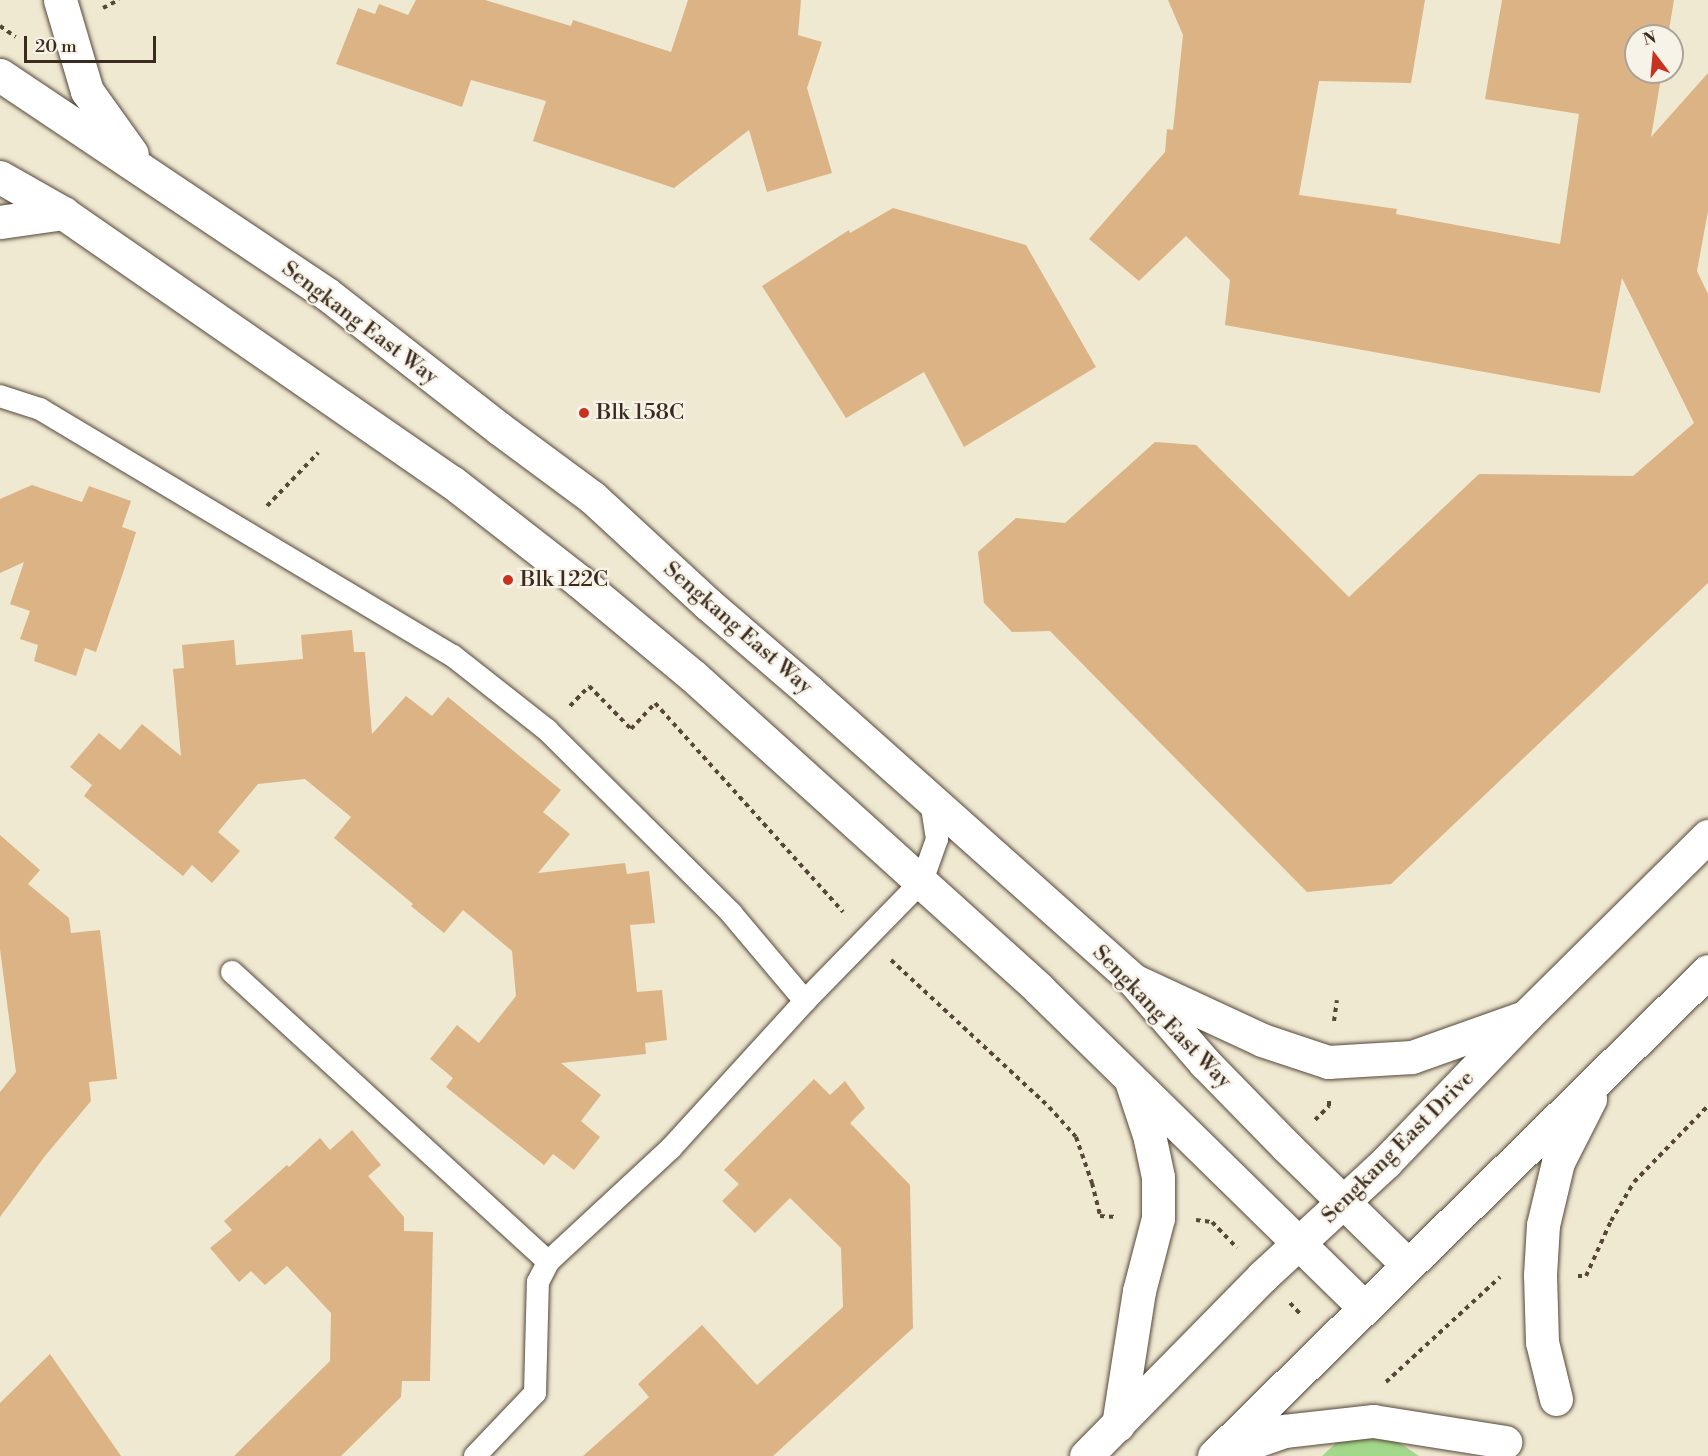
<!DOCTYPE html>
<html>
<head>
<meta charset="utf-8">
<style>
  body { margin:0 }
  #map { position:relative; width:1708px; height:1456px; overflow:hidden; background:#f0e9d2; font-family:"Libre Bodoni",serif }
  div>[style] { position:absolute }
  .green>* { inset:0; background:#a2d889 }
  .building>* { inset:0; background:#dbb385 }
  .path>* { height:4px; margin-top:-2px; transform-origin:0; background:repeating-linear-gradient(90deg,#564739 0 4.5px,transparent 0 9px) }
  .roads { filter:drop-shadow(0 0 2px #564739) drop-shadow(0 0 2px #564739) }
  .service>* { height:22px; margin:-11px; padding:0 11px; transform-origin:11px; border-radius:11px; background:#fff }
  .secondary>* { height:33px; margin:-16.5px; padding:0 16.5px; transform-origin:16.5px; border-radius:16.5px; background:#fff }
  .primary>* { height:33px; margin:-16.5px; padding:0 16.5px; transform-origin:16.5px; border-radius:16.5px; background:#fff }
  .dots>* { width:16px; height:16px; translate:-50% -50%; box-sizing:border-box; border:3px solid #f7f3e8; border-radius:50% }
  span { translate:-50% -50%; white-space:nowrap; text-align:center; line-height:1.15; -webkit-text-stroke:4.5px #f7f3e8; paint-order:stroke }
  .street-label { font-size:22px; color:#3b2a1e }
  .poi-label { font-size:22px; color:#3b2a1e }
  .left { translate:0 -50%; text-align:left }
  .north { position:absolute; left:1624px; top:24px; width:60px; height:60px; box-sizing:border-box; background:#f7f3e8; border:2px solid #aca397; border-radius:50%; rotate:344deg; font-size:16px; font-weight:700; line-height:24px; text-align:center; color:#3b2a1e }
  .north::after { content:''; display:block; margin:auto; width:21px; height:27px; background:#c8321e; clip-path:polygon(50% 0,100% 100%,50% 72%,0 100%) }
  .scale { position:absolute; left:24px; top:36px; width:132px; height:27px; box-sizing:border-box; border:3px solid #3b2a1e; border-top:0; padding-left:8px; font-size:18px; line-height:21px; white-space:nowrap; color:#3b2a1e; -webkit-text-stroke:4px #f7f3e8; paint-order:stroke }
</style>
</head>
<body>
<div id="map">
  <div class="green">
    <i style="clip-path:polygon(1363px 1418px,1419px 1456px,1322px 1456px)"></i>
  </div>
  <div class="building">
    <i style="clip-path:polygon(416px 0,485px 0,571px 26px,573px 20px,671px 52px,688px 0,801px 0,798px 35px,822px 42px,807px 88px,832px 173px,767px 192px,749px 130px,674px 188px,533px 141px,546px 101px,471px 80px,462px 107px,336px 64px,358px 8px,375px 14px,379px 4px,408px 15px)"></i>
    <i style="clip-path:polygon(1168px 0,1425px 0,1411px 83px,1319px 81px,1299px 195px,1397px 209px,1396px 214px,1560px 244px,1579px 114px,1485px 99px,1502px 0,1674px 0,1668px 36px,1636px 36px,1636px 72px,1662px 72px,1651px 137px,1708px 73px,1708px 211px,1697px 271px,1708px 294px,1708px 583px,1391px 884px,1307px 892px,1050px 631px,1012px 632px,984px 603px,978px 552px,1016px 518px,1065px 523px,1155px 442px,1196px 445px,1349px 597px,1479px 474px,1633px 476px,1694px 423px,1622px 278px,1600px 393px,1225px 325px,1230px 280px,1186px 236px,1139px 281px,1089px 239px,1165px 152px,1167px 129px,1173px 130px,1183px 35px)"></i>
    <i style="clip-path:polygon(893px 208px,1026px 245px,1096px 367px,964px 447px,924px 372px,846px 418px,762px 286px,849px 230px,850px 233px)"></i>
    <i style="clip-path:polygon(32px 485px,82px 502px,89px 486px,131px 501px,122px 527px,136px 532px,123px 573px,96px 652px,85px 648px,76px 676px,34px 661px,38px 645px,20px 639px,30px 611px,10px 604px,24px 562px,0 573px,0 499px)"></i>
    <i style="clip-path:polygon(352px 630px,354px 652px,365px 652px,372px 734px,406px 696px,432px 716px,448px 697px,561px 790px,543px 812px,570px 834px,538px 873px,625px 863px,627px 874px,649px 871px,655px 923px,630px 925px,637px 992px,662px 990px,667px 1040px,645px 1043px,646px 1054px,561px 1063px,601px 1095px,581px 1121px,600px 1137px,574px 1170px,553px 1154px,544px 1165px,446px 1087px,453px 1078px,430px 1059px,457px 1025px,479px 1043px,516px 996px,512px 951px,463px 910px,444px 933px,411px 906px,413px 904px,334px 838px,351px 817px,305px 779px,258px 784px,218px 832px,240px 851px,212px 883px,192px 865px,183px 876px,84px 796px,92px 785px,70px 767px,99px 733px,120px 750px,142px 724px,181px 756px,173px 669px,184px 668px,182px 645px,234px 640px,236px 665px,303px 659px,301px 635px)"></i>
    <i style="clip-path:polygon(0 835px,40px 870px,28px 884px,69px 918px,71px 933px,100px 930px,117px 1079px,89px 1082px,91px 1101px,45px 1156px,0 1217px,0 1092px,16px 1072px,0 949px)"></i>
    <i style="clip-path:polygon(814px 1079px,830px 1095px,845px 1081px,865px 1108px,850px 1123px,910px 1185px,913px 1328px,773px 1456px,583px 1456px,649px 1397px,638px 1384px,702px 1325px,757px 1385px,843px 1307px,841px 1248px,790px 1198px,755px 1233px,722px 1201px,739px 1184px,724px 1170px)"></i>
    <i style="clip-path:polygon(352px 1130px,381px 1165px,368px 1176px,404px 1217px,404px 1231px,433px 1232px,430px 1381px,402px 1381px,401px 1397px,341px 1456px,234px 1456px,330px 1361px,331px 1313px,287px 1266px,265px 1285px,251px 1271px,239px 1282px,210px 1248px,232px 1230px,224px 1221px,287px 1165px,289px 1167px,320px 1138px,330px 1150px)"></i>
    <i style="clip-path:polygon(50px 1354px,121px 1456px,0 1456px,0 1403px)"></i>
  </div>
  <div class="path">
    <i style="left:103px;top:8px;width:18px;rotate:-27deg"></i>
    <i style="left:0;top:26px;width:19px;rotate:35deg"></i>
    <i style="left:267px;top:506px;width:74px;rotate:-46.1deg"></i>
    <i style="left:570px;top:706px;width:28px;rotate:-46deg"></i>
    <i style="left:589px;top:686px;width:60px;rotate:45.7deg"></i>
    <i style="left:631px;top:729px;width:35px;rotate:-47deg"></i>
    <i style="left:655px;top:703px;width:281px;rotate:48deg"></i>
    <i style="left:891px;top:960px;width:216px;rotate:42.9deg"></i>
    <i style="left:1049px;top:1107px;width:40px;rotate:48deg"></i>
    <i style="left:1076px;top:1137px;width:49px;rotate:70.8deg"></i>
    <i style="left:1092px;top:1183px;width:34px;rotate:76deg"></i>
    <i style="left:1100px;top:1216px;width:16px;rotate:4deg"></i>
    <i style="left:1334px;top:1021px;width:21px;rotate:-82deg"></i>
    <i style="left:1315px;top:1120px;width:20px;rotate:-45deg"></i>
    <i style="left:1329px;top:1106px;width:5px;rotate:-90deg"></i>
    <i style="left:1196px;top:1220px;width:16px;rotate:7deg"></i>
    <i style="left:1212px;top:1222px;width:36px;rotate:46deg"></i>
    <i style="left:1578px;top:1276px;width:8px"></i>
    <i style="left:1586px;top:1276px;width:60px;rotate:-65.6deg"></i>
    <i style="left:1611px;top:1221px;width:45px;rotate:-59.5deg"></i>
    <i style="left:1634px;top:1182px;width:106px;rotate:-45.8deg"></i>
    <i style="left:1290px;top:1303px;width:16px;rotate:47deg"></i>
    <i style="left:1386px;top:1382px;width:155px;rotate:-42.6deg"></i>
  </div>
  <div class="roads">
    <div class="service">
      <i style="left:0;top:396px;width:42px;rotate:18deg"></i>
      <i style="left:40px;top:409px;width:481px;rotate:30.9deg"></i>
      <i style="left:453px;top:656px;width:120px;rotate:38.2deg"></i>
      <i style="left:547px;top:730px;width:260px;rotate:44.8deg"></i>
      <i style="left:731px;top:913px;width:115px;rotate:49.9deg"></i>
      <i style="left:232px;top:972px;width:429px;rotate:42.5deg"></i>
      <i style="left:475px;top:1456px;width:87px;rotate:-46.4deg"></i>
      <i style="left:535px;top:1393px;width:111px;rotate:-88.5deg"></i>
      <i style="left:538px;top:1282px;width:22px;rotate:-63deg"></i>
      <i style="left:548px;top:1262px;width:168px;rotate:-42.8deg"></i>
      <i style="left:671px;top:1148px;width:199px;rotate:-47.6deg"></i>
      <i style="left:805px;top:1001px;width:168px;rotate:-45.7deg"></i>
      <i style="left:922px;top:881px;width:45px;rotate:-70.3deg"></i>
      <i style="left:937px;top:839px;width:37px;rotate:-99deg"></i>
    </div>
    <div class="secondary">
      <i style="left:60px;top:0;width:95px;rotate:73.5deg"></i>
      <i style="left:87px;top:91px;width:77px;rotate:54.5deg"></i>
      <i style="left:0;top:75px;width:394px;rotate:33.8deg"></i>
      <i style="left:327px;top:294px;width:219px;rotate:38deg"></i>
      <i style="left:500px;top:429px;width:114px;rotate:36.5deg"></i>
      <i style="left:592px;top:497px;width:158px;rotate:42.7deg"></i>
      <i style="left:708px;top:604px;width:133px;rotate:40.7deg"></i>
      <i style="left:809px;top:691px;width:434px;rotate:41.7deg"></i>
      <i style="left:1133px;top:980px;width:110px;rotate:49.1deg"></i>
      <i style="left:1205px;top:1063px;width:117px;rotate:45.7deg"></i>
      <i style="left:1287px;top:1147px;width:168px;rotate:44.3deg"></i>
      <i style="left:0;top:177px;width:73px;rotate:29.7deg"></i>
      <i style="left:63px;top:213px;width:473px;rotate:34.7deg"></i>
      <i style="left:452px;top:482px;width:161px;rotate:37.9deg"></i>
      <i style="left:579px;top:581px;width:147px;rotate:39.8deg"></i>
      <i style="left:692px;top:675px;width:468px;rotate:42.1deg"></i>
      <i style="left:1039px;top:989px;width:456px;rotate:44.4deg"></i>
      <i style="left:0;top:222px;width:64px;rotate:-8.1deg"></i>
    </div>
    <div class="primary">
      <i style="left:1133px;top:980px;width:142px;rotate:24.9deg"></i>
      <i style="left:1262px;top:1040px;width:70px;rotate:18.4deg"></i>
      <i style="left:1328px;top:1062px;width:84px;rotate:-3.4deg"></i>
      <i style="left:1412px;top:1057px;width:114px;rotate:-19.6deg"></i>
      <i style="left:1556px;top:1399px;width:59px;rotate:-103.8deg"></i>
      <i style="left:1542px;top:1342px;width:67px;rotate:-91.7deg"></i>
      <i style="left:1540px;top:1275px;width:50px;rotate:-86.6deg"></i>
      <i style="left:1543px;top:1225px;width:65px;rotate:-76.6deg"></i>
      <i style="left:1558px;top:1162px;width:71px;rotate:-63.1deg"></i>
      <i style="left:1118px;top:1425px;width:136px;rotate:-81.1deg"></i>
      <i style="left:1139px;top:1291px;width:75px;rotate:-75.4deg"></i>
      <i style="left:1158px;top:1218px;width:41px;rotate:-90deg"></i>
      <i style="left:1158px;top:1177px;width:40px;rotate:-102deg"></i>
      <i style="left:1150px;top:1138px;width:60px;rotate:-108.4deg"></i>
      <i style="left:1225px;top:1452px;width:63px;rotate:-19.6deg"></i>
      <i style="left:1284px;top:1431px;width:90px;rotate:-6.4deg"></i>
      <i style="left:1373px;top:1421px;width:134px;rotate:9deg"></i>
      <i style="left:1086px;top:1456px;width:252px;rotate:-45.5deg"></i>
      <i style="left:1263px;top:1276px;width:168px;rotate:-42.8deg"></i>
      <i style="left:1386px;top:1162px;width:202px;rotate:-46.2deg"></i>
      <i style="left:1526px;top:1016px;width:256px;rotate:-44.7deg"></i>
      <i style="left:1214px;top:1456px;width:692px;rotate:-44.47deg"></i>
    </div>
  </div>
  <div class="dots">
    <i style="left:584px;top:413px;background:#c8321e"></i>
    <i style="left:508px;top:580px;background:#c8321e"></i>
  </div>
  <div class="street-label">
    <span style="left:360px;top:323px;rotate:37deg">Sengkang East Way</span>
    <span style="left:738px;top:628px;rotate:41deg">Sengkang East Way</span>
    <span style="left:1162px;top:1017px;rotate:46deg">Sengkang East Way</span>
    <span style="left:1398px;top:1147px;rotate:-45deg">Sengkang East Drive</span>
  </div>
  <div class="poi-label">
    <span class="left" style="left:596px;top:413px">Blk 158C</span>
    <span class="left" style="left:520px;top:580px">Blk 122C</span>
  </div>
  <div class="north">N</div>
  <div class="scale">20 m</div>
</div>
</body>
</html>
